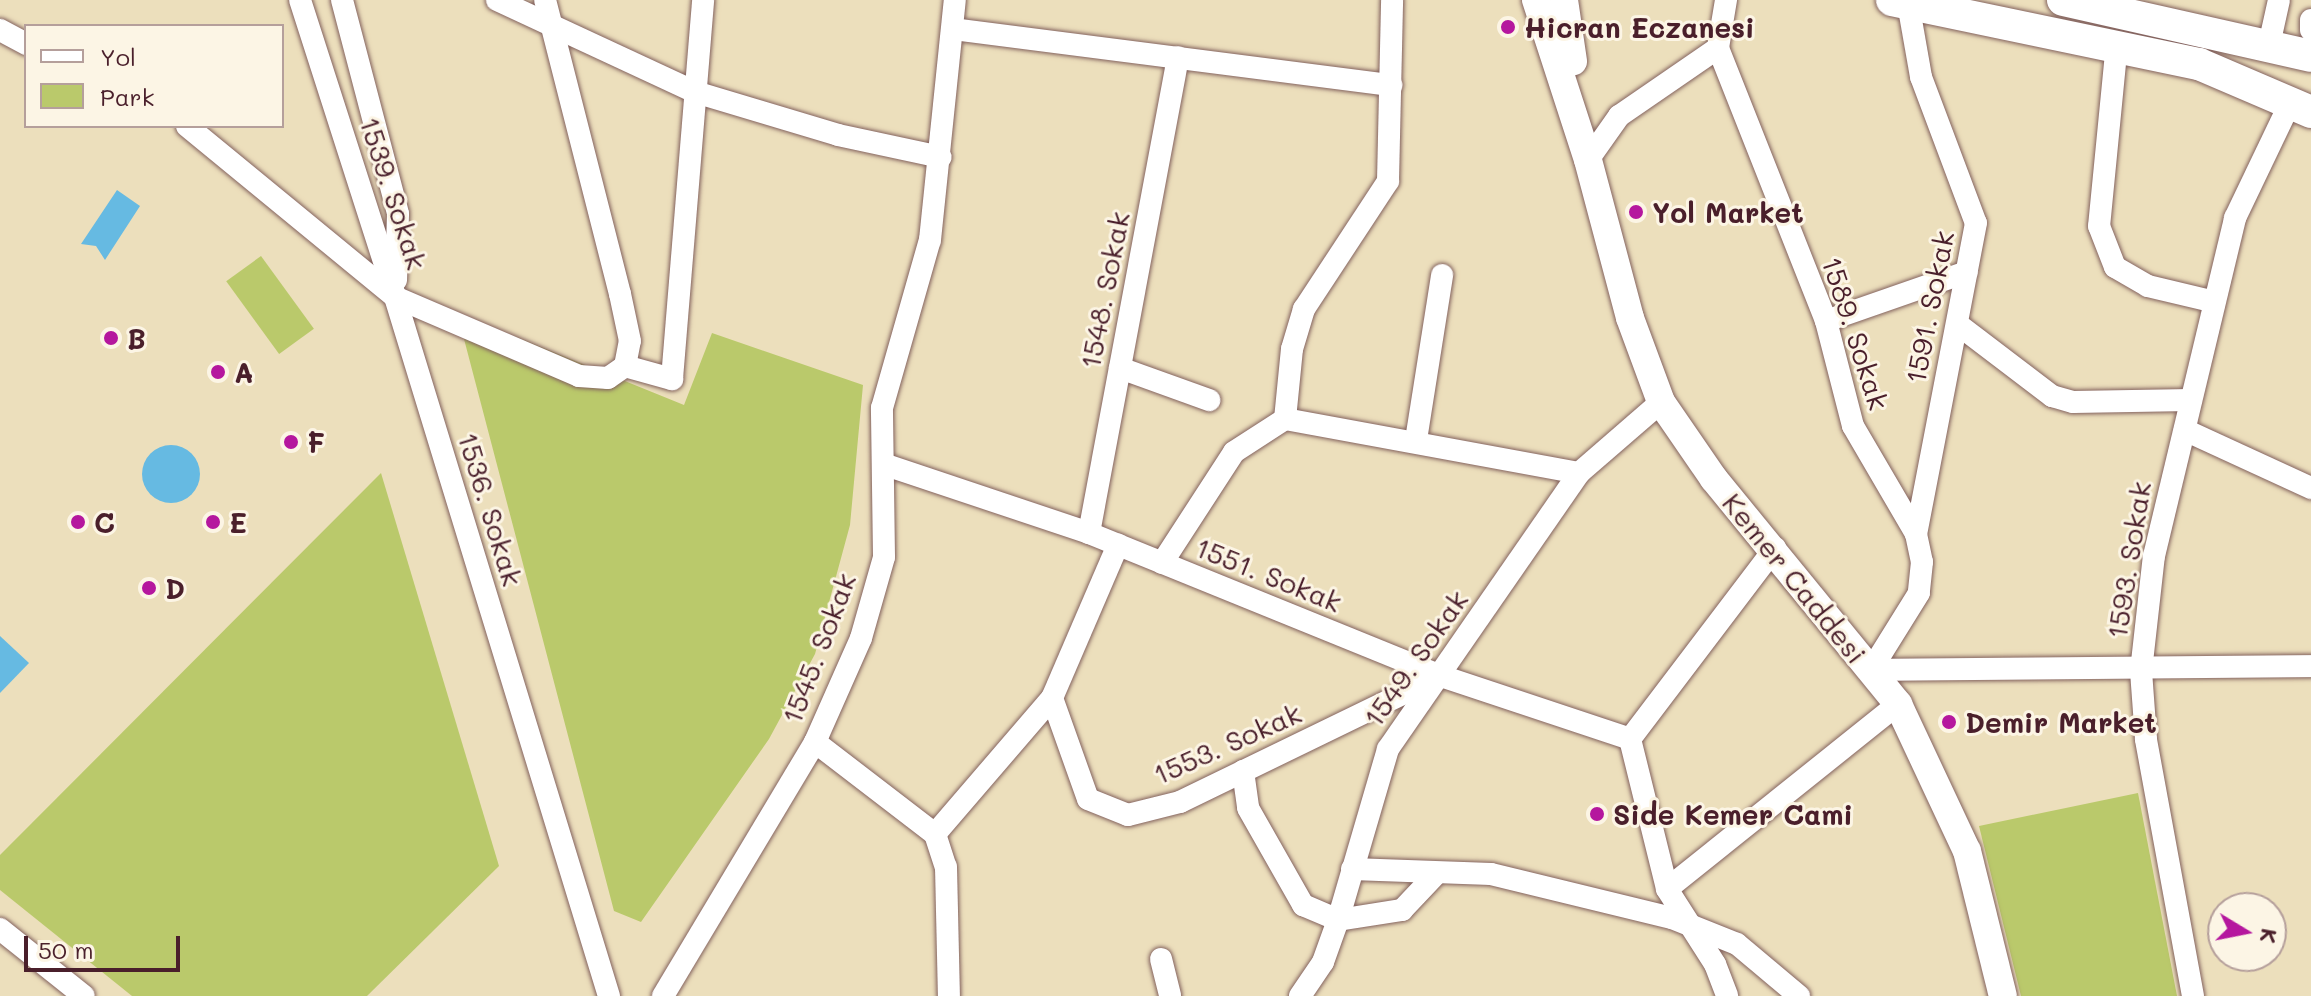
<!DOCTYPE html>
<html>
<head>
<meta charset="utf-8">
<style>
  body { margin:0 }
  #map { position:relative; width:2311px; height:996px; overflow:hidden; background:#ecdfbc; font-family:Mali,sans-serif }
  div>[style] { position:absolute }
  .green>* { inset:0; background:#bac96b; transform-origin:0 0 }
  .water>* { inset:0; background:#66bae2 }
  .round { border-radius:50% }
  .roads { filter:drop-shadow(0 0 2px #83625e) drop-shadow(0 0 2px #83625e) }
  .minor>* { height:22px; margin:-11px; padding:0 11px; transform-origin:11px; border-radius:11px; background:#fff }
  .tertiary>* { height:28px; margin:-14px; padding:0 14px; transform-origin:14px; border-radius:14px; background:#fff }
  .secondary>* { height:32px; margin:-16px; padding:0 16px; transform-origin:16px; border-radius:16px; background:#fff }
  .dots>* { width:22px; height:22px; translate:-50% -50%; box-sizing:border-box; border:4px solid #fcf5e5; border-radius:50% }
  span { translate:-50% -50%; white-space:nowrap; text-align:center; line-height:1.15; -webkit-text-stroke:6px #fcf5e5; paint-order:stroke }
  .poi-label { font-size:28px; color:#4a1f2b; font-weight:700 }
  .left { translate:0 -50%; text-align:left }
  .street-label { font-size:28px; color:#4a1f2b }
  .legend { position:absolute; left:24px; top:24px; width:260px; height:104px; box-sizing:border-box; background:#fcf5e5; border:2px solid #b59f9b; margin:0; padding:10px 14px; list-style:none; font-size:24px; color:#4a1f2b }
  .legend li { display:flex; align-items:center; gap:16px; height:40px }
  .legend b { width:40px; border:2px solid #b59f9b }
  .north { position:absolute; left:2207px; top:892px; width:80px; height:80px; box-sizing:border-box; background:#fcf5e5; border:2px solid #b59f9b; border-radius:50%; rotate:100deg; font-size:22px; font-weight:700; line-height:32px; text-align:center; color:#4a1f2b }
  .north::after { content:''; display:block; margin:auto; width:28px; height:36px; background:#b5179e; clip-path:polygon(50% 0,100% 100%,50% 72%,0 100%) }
  .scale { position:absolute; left:24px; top:936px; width:156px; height:36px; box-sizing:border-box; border:4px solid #4a1f2b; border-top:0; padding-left:10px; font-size:24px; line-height:28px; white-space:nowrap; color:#4a1f2b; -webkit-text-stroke:6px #fcf5e5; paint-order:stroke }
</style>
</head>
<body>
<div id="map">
  <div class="green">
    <i style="left:261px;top:256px;width:90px;height:43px;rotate:54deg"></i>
    <i style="clip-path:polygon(712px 333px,863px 385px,850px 525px,815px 654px,769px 739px,641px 922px,614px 911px,464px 339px,514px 336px,684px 405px)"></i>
    <i style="clip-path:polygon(381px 473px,499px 866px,367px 996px,132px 996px,0 890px,0 855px)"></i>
    <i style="clip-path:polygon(2138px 793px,2177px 996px,2021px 996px,1979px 826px)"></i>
  </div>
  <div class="water">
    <i style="clip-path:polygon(117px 190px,140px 206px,105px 260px,96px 246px,81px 244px)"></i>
    <i class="round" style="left:142px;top:445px;width:58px;height:58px"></i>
    <i style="clip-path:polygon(0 636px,29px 663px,0 693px)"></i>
  </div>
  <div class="roads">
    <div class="minor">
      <i style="left:300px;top:0;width:311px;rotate:72.2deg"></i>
      <i style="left:342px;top:0;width:221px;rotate:75.3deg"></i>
      <i style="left:398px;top:214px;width:66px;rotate:91.7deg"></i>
      <i style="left:497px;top:0;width:218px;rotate:24.9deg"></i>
      <i style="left:695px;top:92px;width:149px;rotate:16.7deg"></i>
      <i style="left:838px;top:135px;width:105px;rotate:12.1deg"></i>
      <i style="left:1726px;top:0;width:49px;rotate:99.5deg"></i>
      <i style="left:1718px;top:48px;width:294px;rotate:68.4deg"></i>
      <i style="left:1826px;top:321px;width:108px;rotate:75.6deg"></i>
      <i style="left:1853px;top:426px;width:125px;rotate:59.7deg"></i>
      <i style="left:1916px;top:534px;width:29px;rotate:78deg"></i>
      <i style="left:1922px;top:562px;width:31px;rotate:96deg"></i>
      <i style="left:1919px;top:593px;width:91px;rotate:121.9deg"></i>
      <i style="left:1908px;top:3px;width:75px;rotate:80deg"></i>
      <i style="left:1921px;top:77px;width:156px;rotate:69.4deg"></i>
      <i style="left:1976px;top:223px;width:317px;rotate:100.9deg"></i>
      <i style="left:2311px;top:20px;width:10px;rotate:90deg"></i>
      <i style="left:953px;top:29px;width:442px;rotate:7.3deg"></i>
      <i style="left:0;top:30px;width:30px;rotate:28deg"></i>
      <i style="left:2117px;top:43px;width:184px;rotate:95.6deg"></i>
      <i style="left:2099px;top:226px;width:44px;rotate:68.7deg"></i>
      <i style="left:2115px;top:267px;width:38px;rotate:30deg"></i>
      <i style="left:2148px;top:286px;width:65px;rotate:13.4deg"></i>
      <i style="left:2269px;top:45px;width:46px;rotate:-77.5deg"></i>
      <i style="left:187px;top:126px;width:269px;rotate:39.4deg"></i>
      <i style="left:395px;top:297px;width:731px;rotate:72.98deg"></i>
      <i style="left:1588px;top:160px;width:54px;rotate:-54.8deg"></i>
      <i style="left:1619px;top:116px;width:120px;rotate:-34.5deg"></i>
      <i style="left:395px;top:297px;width:200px;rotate:23.2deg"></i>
      <i style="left:579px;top:376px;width:29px;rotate:4deg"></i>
      <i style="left:608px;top:378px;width:21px;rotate:-35deg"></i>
      <i style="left:625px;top:366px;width:25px;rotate:-79deg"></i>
      <i style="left:630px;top:341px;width:48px;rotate:-102deg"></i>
      <i style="left:620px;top:294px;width:303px;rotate:-104.3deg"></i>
      <i style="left:1826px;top:321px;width:149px;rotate:-19.2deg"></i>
      <i style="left:1960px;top:326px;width:116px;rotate:37.3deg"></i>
      <i style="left:2052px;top:396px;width:22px;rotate:16deg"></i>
      <i style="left:2073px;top:402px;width:118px;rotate:-1deg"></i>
      <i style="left:625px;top:366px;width:49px;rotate:15.5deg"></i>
      <i style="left:672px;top:379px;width:380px;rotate:-85.3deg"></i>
      <i style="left:1120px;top:368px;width:95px;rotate:19.8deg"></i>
      <i style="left:1285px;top:419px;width:299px;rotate:10.4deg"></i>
      <i style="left:2185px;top:430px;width:139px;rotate:24.7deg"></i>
      <i style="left:1416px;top:440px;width:167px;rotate:-81deg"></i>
      <i style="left:886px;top:465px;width:214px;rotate:18.5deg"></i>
      <i style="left:1089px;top:533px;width:380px;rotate:22.1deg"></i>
      <i style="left:1441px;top:676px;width:199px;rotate:18.4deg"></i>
      <i style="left:1089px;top:533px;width:484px;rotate:-79.4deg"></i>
      <i style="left:1162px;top:563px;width:132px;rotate:-57deg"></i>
      <i style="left:1234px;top:452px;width:61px;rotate:-32.9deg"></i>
      <i style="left:1285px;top:419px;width:70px;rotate:-84.3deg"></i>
      <i style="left:1292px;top:349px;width:42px;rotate:-73.3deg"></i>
      <i style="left:1304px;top:309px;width:153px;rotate:-56.7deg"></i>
      <i style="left:1388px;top:181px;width:181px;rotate:-88.7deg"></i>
      <i style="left:1871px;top:670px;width:440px;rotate:-0.5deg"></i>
      <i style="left:1052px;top:698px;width:107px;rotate:70.4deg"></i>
      <i style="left:1088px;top:799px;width:43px;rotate:21.8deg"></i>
      <i style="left:1128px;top:815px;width:54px;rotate:-14deg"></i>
      <i style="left:1180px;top:802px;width:287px;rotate:-25.9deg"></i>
      <i style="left:1630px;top:739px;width:154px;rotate:76.1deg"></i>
      <i style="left:1667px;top:889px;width:89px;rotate:57.4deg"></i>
      <i style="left:1715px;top:964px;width:34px;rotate:69deg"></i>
      <i style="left:1630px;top:739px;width:240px;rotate:-52.8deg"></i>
      <i style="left:815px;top:742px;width:151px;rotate:37.5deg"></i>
      <i style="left:935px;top:834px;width:179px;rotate:-49.3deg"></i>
      <i style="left:1052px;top:698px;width:167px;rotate:-66.7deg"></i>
      <i style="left:1243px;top:771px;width:37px;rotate:82deg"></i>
      <i style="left:1248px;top:808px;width:112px;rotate:60.4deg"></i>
      <i style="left:1303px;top:905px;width:38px;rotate:23deg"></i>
      <i style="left:1338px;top:920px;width:65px;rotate:-8.9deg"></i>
      <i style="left:1402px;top:910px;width:51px;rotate:-46.6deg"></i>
      <i style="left:935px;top:834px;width:35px;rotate:72deg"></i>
      <i style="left:946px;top:867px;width:129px;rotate:88.7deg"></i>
      <i style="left:1352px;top:869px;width:139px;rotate:2.1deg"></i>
      <i style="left:1491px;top:874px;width:186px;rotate:13.7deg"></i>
      <i style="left:1672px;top:918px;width:70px;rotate:21.8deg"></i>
      <i style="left:1737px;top:944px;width:81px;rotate:40deg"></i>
      <i style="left:1667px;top:889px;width:296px;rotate:-38.7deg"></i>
      <i style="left:0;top:929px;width:107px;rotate:38.6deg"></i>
      <i style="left:1161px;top:959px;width:38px;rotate:76deg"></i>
      <i style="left:663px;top:996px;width:296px;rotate:-59.1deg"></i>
      <i style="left:815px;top:742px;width:114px;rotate:-66.1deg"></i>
      <i style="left:861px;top:638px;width:84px;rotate:-74.1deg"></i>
      <i style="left:884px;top:557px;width:149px;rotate:-90.8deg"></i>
      <i style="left:882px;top:408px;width:175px;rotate:-74.1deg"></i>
      <i style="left:930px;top:240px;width:241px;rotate:-84.1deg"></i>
      <i style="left:1300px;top:996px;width:41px;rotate:-55.9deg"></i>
      <i style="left:1323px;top:962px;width:45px;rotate:-70.3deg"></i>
      <i style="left:1338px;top:920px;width:178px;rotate:-73.7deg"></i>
      <i style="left:1388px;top:749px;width:336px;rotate:-55.3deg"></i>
      <i style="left:1579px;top:473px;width:108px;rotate:-40.9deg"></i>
      <i style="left:2193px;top:996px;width:261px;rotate:-100.4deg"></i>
      <i style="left:2146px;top:739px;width:68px;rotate:-94.2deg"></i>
      <i style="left:2141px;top:671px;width:116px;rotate:-83.6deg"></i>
      <i style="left:2154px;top:556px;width:348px;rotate:-76.5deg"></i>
      <i style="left:2235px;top:218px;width:130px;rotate:-64.4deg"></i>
    </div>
    <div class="tertiary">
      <i style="left:1536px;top:0;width:168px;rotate:72deg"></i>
      <i style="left:1588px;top:160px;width:163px;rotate:75.1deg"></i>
      <i style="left:1630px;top:318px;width:90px;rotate:69.7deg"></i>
      <i style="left:1661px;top:402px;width:93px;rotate:55.5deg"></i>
      <i style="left:1714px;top:479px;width:291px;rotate:50.7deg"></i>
      <i style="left:1898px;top:704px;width:162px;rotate:64.9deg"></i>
      <i style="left:1967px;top:851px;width:149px;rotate:76.1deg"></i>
      <i style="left:1564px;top:0;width:62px;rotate:81.6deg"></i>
    </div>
    <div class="secondary">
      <i style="left:1892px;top:0;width:314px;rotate:11.8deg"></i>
      <i style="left:2199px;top:64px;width:122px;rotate:23.2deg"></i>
      <i style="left:2063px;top:0;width:254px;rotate:12.7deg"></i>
    </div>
  </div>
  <div class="dots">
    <i style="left:1508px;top:27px;background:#b5179e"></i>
    <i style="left:1636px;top:212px;background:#b5179e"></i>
    <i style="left:111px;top:338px;background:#b5179e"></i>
    <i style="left:218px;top:372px;background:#b5179e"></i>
    <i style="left:291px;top:442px;background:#b5179e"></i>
    <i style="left:78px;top:522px;background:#b5179e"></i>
    <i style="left:213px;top:522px;background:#b5179e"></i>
    <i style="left:149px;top:588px;background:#b5179e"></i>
    <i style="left:1949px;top:722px;background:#b5179e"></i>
    <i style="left:1597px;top:814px;background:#b5179e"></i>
  </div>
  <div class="poi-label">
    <span class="left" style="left:1524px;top:27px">Hicran Eczanesi</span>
    <span class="left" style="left:1652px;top:212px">Yol Market</span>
    <span class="left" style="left:127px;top:338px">B</span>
    <span class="left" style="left:234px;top:372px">A</span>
    <span class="left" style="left:307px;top:442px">F</span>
    <span class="left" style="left:94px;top:522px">C</span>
    <span class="left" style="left:229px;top:522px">E</span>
    <span class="left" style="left:165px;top:588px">D</span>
    <span class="left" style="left:1965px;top:722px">Demir Market</span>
    <span class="left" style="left:1613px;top:814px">Side Kemer Cami</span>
  </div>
  <div class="street-label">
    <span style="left:394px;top:193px;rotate:72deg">1539. Sokak</span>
    <span style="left:1104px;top:290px;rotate:-79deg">1548. Sokak</span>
    <span style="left:1929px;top:307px;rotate:-79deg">1591. Sokak</span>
    <span style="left:1856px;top:333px;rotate:72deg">1589. Sokak</span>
    <span style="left:491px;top:509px;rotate:73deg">1536. Sokak</span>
    <span style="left:2128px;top:560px;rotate:-81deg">1593. Sokak</span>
    <span style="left:1269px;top:574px;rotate:22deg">1551. Sokak</span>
    <span style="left:1795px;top:578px;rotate:51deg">Kemer Caddesi</span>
    <span style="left:818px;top:648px;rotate:-69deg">1545. Sokak</span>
    <span style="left:1415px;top:658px;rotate:-55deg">1549. Sokak</span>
    <span style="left:1227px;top:743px;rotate:-24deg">1553. Sokak</span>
  </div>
  <ul class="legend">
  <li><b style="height:10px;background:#fff"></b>Yol</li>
  <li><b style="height:22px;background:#bac96b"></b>Park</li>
  </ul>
  <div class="north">K</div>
  <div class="scale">50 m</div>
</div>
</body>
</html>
